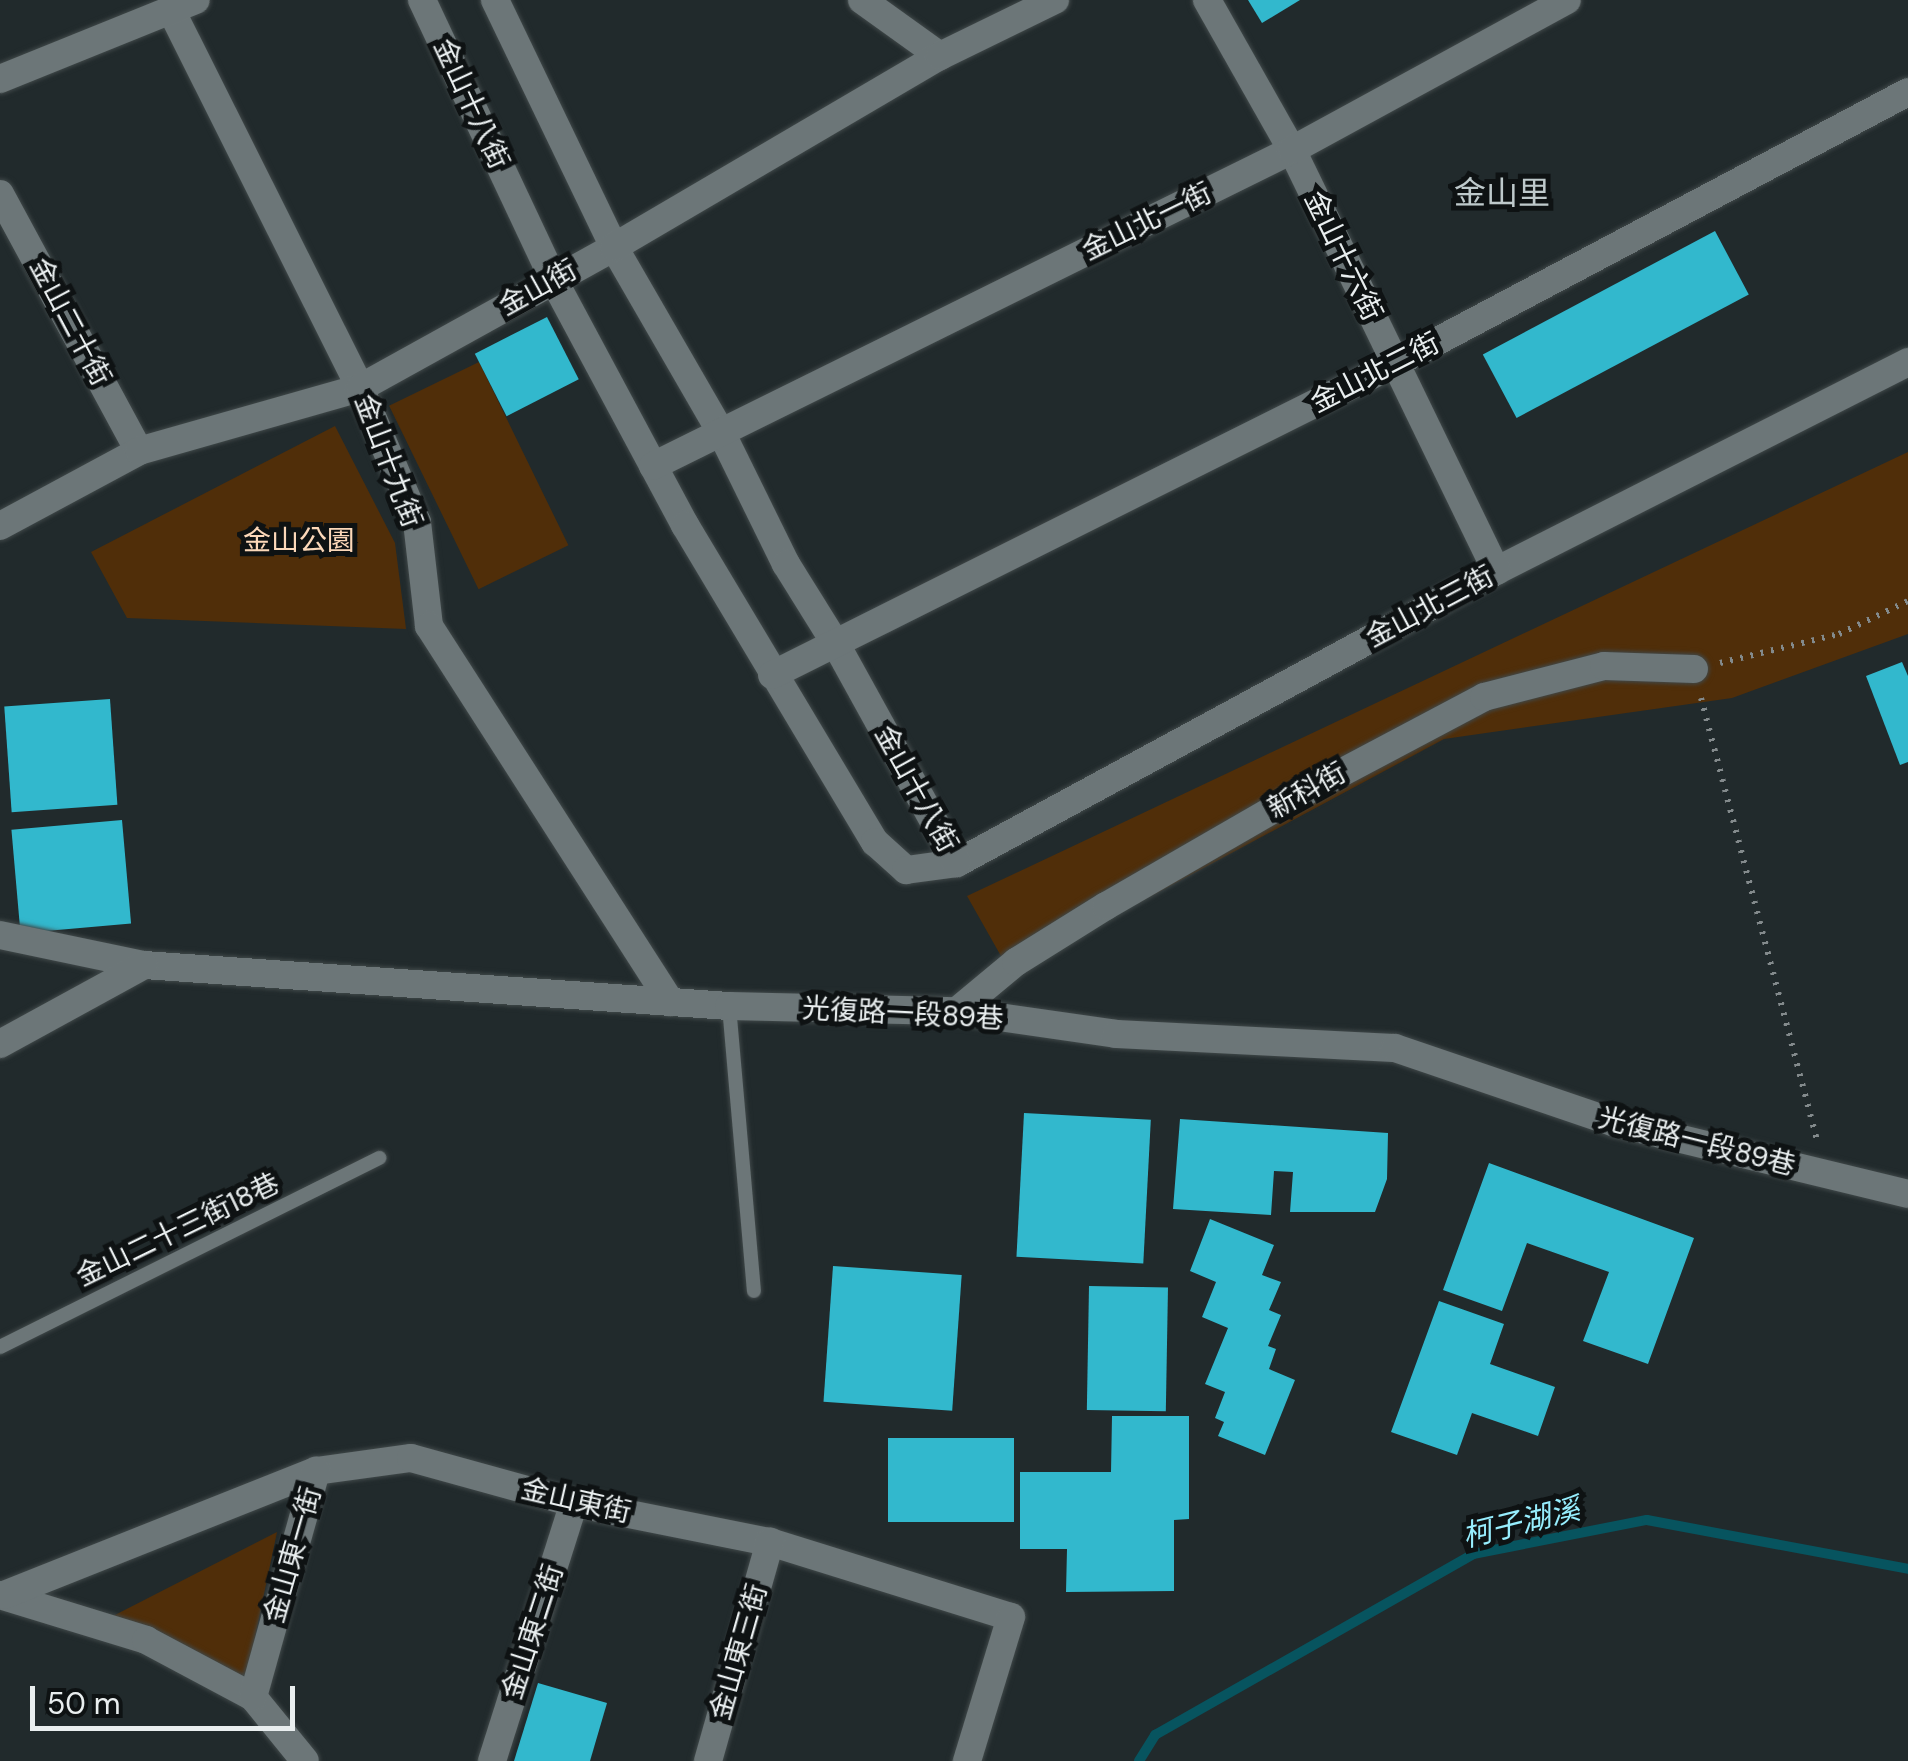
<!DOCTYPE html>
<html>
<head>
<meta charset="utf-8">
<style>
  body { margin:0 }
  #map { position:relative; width:1908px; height:1761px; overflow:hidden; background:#212a2c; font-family:"DM Sans","Noto Sans TC",sans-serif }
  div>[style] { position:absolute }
  .green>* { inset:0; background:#502e09; transform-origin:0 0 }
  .stream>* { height:10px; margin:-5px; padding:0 5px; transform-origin:5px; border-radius:5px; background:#07545f }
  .building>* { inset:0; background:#32b8cd; transform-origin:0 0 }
  .path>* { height:6px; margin-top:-3px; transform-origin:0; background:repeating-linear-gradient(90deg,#838a8c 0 2.5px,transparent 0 10.5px) }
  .roads { filter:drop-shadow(0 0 2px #404849) drop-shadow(0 0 2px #404849) }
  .lane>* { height:14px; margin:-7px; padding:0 7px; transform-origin:7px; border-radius:7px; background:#6c7678 }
  .street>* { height:28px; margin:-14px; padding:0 14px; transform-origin:14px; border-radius:14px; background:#6c7678 }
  span { translate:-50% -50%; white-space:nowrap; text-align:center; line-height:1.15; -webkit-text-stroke:10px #0e1213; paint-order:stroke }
  .street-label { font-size:28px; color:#e9eeef }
  .park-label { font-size:28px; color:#fcd8b9 }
  .water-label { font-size:30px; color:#97eefe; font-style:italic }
  .quarter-label { font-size:32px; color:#bec9cb }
  .scale { position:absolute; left:30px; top:1686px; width:265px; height:45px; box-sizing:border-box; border:5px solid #e9eeef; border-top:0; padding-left:12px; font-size:30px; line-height:35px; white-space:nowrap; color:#e9eeef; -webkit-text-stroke:8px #0e1213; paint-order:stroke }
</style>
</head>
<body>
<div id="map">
  <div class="green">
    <i style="left:479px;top:362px;width:204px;height:100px;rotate:64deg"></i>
    <i style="clip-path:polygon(335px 426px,395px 543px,406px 629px,127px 618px,91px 552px)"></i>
    <i style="clip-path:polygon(1908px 452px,1908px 634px,1732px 698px,1444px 739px,1010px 972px,967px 896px)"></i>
    <i style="clip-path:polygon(277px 1532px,246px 1680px,113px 1616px)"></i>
  </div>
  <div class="stream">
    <i style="left:1139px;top:1761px;width:31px;rotate:-58deg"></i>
    <i style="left:1155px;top:1735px;width:366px;rotate:-29.6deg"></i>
    <i style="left:1473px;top:1554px;width:177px;rotate:-11.1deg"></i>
    <i style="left:1647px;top:1520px;width:266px;rotate:10.6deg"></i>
  </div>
  <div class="building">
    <i style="clip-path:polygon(1248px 0,1300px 0,1262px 23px)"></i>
    <i style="left:1715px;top:231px;width:72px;height:263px;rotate:62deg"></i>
    <i style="left:547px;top:317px;width:70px;height:81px;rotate:63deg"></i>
    <i style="clip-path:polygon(1902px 662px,1908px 676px,1908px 762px,1900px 765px,1866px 676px)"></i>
    <i style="left:110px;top:699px;width:106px;height:106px;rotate:86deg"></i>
    <i style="left:122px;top:820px;width:104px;height:111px;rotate:85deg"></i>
    <i style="left:1024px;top:1113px;width:127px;height:144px;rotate:3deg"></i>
    <i style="clip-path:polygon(1180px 1119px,1388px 1133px,1387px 1179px,1375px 1212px,1290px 1212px,1293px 1172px,1274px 1171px,1271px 1215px,1173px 1209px)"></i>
    <i style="clip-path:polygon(1489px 1163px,1694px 1238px,1648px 1364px,1583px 1341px,1609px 1272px,1527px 1243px,1502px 1311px,1443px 1290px)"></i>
    <i style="clip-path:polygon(1210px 1219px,1274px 1245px,1262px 1275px,1281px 1282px,1269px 1310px,1281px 1315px,1268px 1346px,1276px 1349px,1269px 1369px,1295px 1380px,1265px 1455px,1218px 1436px,1224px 1422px,1215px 1418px,1225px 1392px,1205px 1384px,1228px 1328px,1202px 1317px,1216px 1282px,1190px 1271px)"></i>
    <i style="left:833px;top:1266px;width:129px;height:136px;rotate:4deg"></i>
    <i style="left:1089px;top:1286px;width:79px;height:124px;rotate:1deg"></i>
    <i style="clip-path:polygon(1439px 1301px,1504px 1324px,1490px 1364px,1555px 1387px,1538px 1436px,1472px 1413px,1457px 1455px,1391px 1432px)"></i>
    <i style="clip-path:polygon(1112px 1416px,1189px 1416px,1189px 1519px,1174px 1520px,1174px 1591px,1066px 1592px,1067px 1549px,1020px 1549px,1020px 1472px,1111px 1472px)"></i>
    <i style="left:888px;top:1438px;width:126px;height:84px"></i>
    <i style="clip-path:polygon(538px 1683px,607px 1703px,590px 1761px,514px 1761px)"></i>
  </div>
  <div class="path">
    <i style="left:1720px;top:663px;width:122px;rotate:-13.7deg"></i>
    <i style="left:1839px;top:634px;width:76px;rotate:-25.6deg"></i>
    <i style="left:1701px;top:698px;width:458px;rotate:75.3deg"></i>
  </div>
  <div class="roads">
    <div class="lane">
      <i style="left:729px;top:1006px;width:286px;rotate:85deg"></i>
      <i style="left:0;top:1347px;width:424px;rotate:-26.5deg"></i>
    </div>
    <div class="street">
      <i style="left:422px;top:0;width:308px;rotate:64.8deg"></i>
      <i style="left:553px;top:279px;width:279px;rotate:61.8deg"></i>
      <i style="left:685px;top:525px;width:370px;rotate:59.1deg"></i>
      <i style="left:875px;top:842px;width:42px;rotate:42.1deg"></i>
      <i style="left:906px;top:870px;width:51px;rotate:-7.8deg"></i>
      <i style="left:957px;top:863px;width:613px;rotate:-28.45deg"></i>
      <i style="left:1496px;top:571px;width:462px;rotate:-26.9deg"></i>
      <i style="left:495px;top:0;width:274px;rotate:64.3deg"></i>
      <i style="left:614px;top:247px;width:214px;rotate:60deg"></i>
      <i style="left:721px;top:432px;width:147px;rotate:63.8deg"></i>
      <i style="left:786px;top:564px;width:97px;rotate:58.1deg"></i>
      <i style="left:837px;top:646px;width:248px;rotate:61.1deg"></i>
      <i style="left:862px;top:0;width:96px;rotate:35.7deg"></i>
      <i style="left:1207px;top:0;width:172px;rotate:60.5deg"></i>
      <i style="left:1292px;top:150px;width:468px;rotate:64.1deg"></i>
      <i style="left:172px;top:12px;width:420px;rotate:63.4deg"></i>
      <i style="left:360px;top:388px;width:146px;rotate:67deg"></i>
      <i style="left:417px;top:522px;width:105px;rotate:83.4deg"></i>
      <i style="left:429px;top:626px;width:447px;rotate:57.3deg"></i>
      <i style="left:0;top:79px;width:211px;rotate:-22deg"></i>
      <i style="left:0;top:194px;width:292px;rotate:61.6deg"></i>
      <i style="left:653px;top:466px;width:713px;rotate:-26.31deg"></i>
      <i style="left:1292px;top:150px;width:313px;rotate:-28.6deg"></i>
      <i style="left:0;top:526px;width:158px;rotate:-28.3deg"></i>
      <i style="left:139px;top:451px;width:230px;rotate:-15.9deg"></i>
      <i style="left:360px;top:388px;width:291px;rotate:-29deg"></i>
      <i style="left:614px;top:247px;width:378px;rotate:-30.4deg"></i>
      <i style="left:940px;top:56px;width:128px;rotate:-26deg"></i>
      <i style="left:772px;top:675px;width:698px;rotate:-26.57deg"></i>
      <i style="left:1396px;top:363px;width:579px;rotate:-27.89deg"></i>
      <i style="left:0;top:935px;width:147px;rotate:11.8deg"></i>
      <i style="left:144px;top:965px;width:586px;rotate:4.01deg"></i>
      <i style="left:729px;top:1006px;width:228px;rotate:1.3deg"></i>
      <i style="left:957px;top:1011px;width:161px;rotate:8.2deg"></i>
      <i style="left:1116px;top:1034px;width:279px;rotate:2.9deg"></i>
      <i style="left:1395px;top:1048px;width:232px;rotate:18.8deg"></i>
      <i style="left:1615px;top:1123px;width:301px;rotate:13.6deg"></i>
      <i style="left:957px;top:1011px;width:77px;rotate:-39.7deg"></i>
      <i style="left:1016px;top:962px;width:106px;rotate:-31.9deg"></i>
      <i style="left:1106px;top:906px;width:208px;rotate:-30deg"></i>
      <i style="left:1286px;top:802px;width:224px;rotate:-27.9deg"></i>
      <i style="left:1484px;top:697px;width:124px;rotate:-14.5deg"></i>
      <i style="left:1604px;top:666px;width:90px;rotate:1.9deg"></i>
      <i style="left:0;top:1044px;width:164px;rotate:-28.7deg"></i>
      <i style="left:0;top:1595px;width:153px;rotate:17.1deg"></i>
      <i style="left:146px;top:1640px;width:121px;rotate:28deg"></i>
      <i style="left:253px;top:1697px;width:82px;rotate:50.9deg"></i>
      <i style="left:4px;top:1595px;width:336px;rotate:-21.7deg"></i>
      <i style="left:316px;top:1471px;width:96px;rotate:-7.8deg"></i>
      <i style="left:411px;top:1458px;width:169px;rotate:15.4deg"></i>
      <i style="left:574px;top:1503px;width:200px;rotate:11.3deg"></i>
      <i style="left:770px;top:1542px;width:252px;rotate:17.3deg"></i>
      <i style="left:1011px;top:1617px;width:151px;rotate:107deg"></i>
      <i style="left:253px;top:1697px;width:235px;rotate:-74.4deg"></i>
      <i style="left:492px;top:1761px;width:271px;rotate:-72.4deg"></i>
      <i style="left:708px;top:1761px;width:228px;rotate:-74.2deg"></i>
    </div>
  </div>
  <div class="street-label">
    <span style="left:471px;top:104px;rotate:65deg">金山十八街</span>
    <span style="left:1147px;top:222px;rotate:-26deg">金山北一街</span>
    <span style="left:1343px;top:256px;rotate:64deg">金山十六街</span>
    <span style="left:538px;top:288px;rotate:-29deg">金山街</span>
    <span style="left:70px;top:322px;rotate:62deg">金山二十街</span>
    <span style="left:1375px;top:373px;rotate:-27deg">金山北二街</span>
    <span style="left:388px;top:461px;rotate:69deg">金山十九街</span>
    <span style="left:1430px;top:607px;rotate:-28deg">金山北三街</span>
    <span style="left:916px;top:789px;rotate:61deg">金山十八街</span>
    <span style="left:1307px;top:791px;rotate:-29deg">新科街</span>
    <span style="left:903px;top:1014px;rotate:3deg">光復路一段89巷</span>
    <span style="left:1697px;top:1142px;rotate:14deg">光復路一段89巷</span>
    <span style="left:178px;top:1230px;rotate:-26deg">金山二十三街18巷</span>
    <span style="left:576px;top:1501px;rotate:13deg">金山東街</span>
    <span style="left:293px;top:1555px;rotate:-74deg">金山東一街</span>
    <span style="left:533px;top:1632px;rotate:-72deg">金山東二街</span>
    <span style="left:739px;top:1652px;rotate:-74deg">金山東三街</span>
  </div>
  <div class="park-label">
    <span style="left:299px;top:541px">金山公園</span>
  </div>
  <div class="water-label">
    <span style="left:1521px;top:1523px;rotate:-14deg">柯子湖溪</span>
  </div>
  <div class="quarter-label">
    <span style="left:1502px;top:193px">金山里</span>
  </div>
  <div class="scale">50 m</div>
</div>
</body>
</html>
